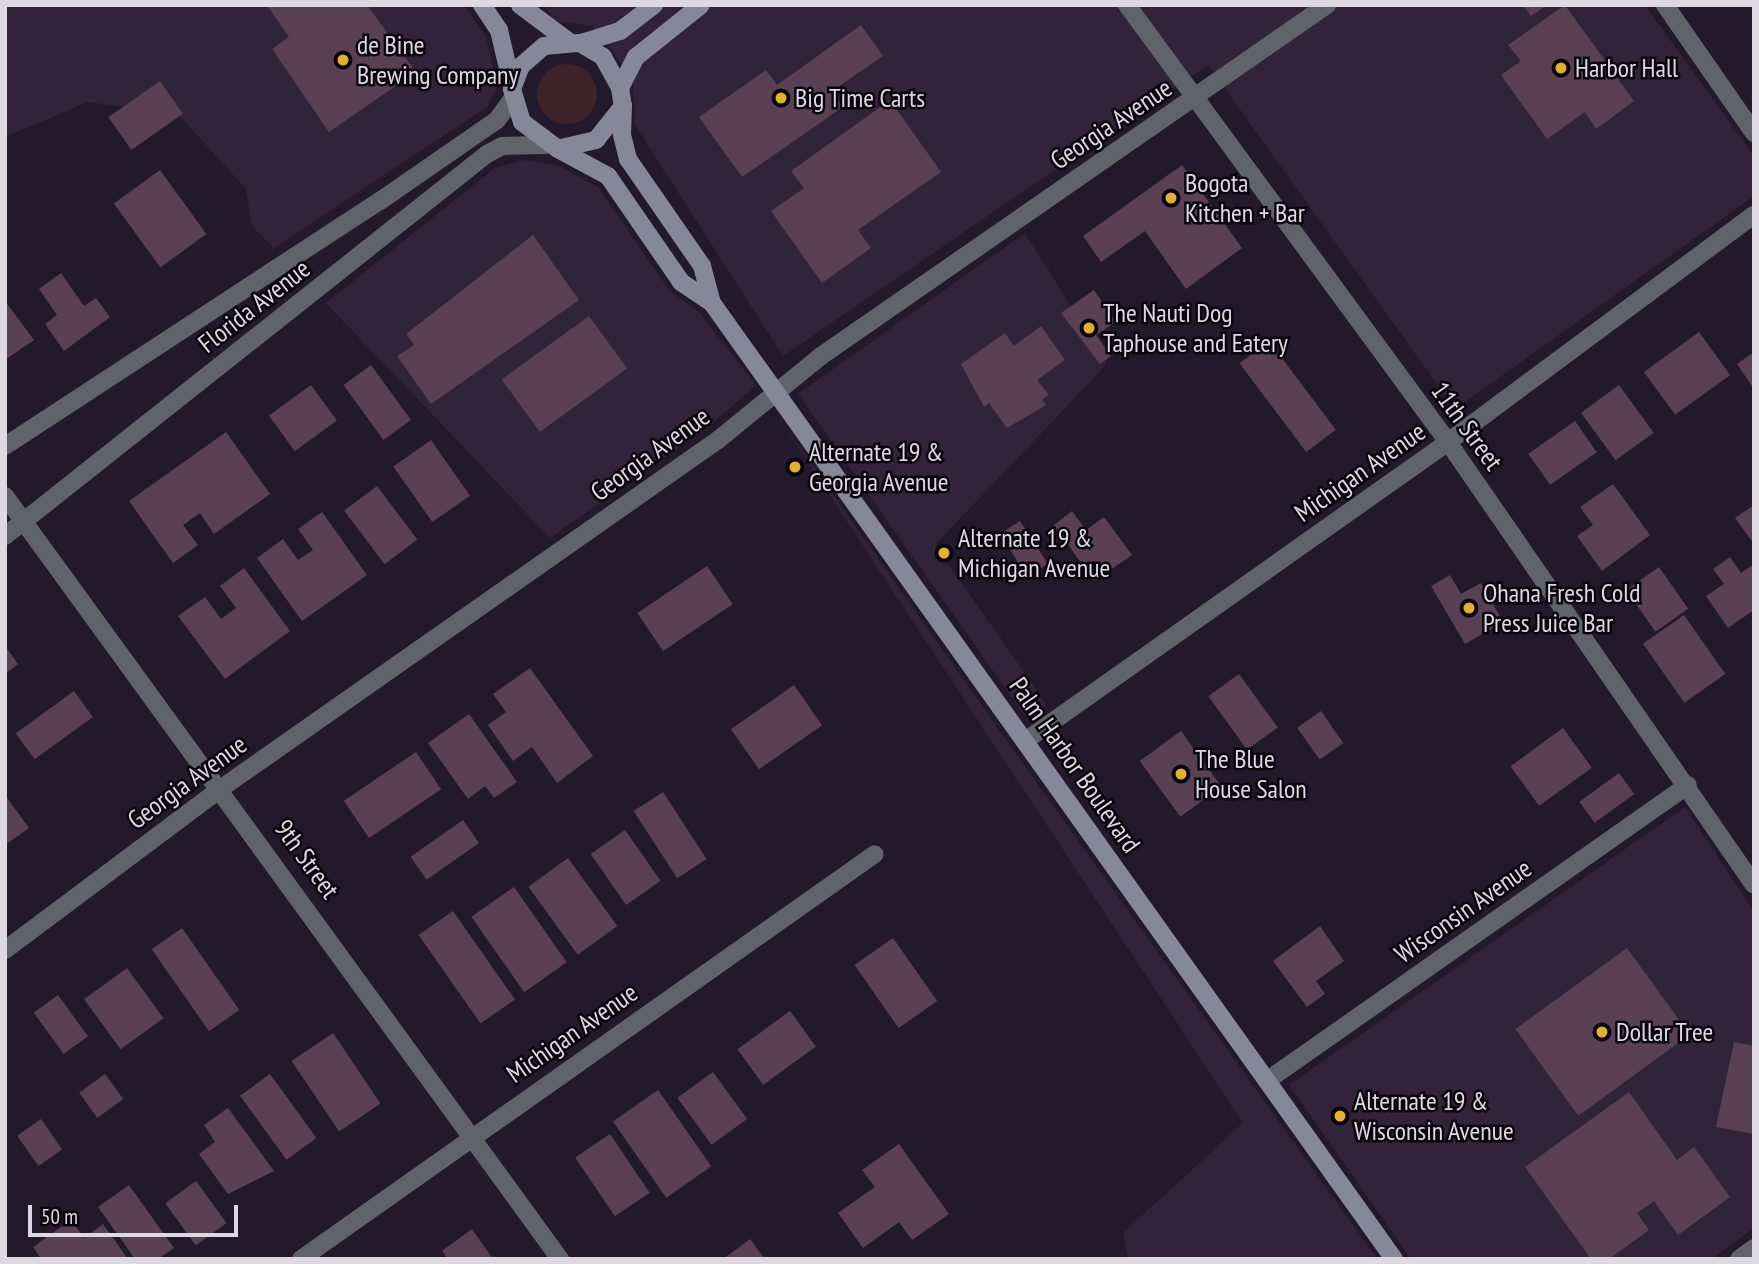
<!DOCTYPE html>
<html>
<head>
<meta charset="utf-8">
<style>
  body { margin:0 }
  #map { position:relative; width:1759px; height:1264px; overflow:hidden; background:#23192c; font-family:"PT Sans Narrow",sans-serif }
  div>[style] { position:absolute }
  .built>* { inset:0; background:#30233a }
  .green>* { inset:0; background:#3f232a }
  .round { border-radius:50% }
  .building>* { inset:0; background:#5a4054; transform-origin:0 0 }
  .minor>* { height:18px; margin:-9px; padding:0 9px; transform-origin:9px; border-radius:9px; background:#60626c }
  .tertiary>* { height:18px; margin:-9px; padding:0 9px; transform-origin:9px; border-radius:9px; background:#60626c }
  .secondary>* { height:18px; margin:-9px; padding:0 9px; transform-origin:9px; border-radius:9px; background:#868899 }
  .dots>* { width:19px; height:19px; translate:-50% -50%; box-sizing:border-box; border:4px solid #0a060e; border-radius:50% }
  span { translate:-50% -50%; white-space:nowrap; text-align:center; line-height:1.15; -webkit-text-stroke:5px #0a060e; paint-order:stroke }
  .poi-label { font-size:26px; color:#ded8e4 }
  .left { translate:0 -50%; text-align:left }
  .street-label { font-size:26px; color:#ded8e4 }
  .frame { position:absolute; inset:0; border:7px solid #ded8e4; pointer-events:none }
  .scale { position:absolute; left:28px; top:1205px; width:210px; height:32px; box-sizing:border-box; border:4px solid #ded8e4; border-top:0; padding-left:9px; font-size:21px; line-height:24px; white-space:nowrap; color:#ded8e4; -webkit-text-stroke:5px #0a060e; paint-order:stroke }
</style>
</head>
<body>
<div id="map">
  <div class="built">
    <i style="clip-path:polygon(5px 5px,464px 5px,486px 36px,497px 87px,487px 107px,274px 248px,252px 226px,246px 189px,178px 114px,88px 102px,5px 137px)"></i>
    <i style="clip-path:polygon(544px 5px,1645px 5px,1754px 156px,1754px 196px,1455px 409px,1208px 65px,783px 356px,635px 125px,633px 79px,593px 26px,555px 21px)"></i>
    <i style="clip-path:polygon(524px 160px,557px 165px,598px 187px,669px 290px,699px 312px,756px 385px,708px 427px,550px 538px,326px 303px,495px 168px)"></i>
    <i style="clip-path:polygon(1025px 233px,1107px 364px,935px 545px,1047px 705px,1027px 719px,798px 394px)"></i>
    <i style="clip-path:polygon(775px 412px,1004px 737px,1377px 1259px,1128px 1259px,1123px 1233px,1243px 1123px)"></i>
    <i style="clip-path:polygon(1685px 807px,1754px 911px,1754px 1228px,1712px 1259px,1411px 1259px,1289px 1085px)"></i>
  </div>
  <div class="green">
    <i class="round" style="left:537px;top:64px;width:60px;height:60px"></i>
  </div>
  <div class="building">
    <i style="clip-path:polygon(267px 5px,367px 5px,416px 72px,329px 132px,272px 49px,289px 37px)"></i>
    <i style="clip-path:polygon(1523px 5px,1547px 5px,1531px 16px)"></i>
    <i style="clip-path:polygon(1565px 5px,1634px 101px,1596px 129px,1585px 112px,1547px 139px,1501px 75px,1521px 61px,1508px 45px)"></i>
    <i style="clip-path:polygon(861px 25px,883px 56px,832px 91px,843px 107px,742px 177px,699px 117px,766px 70px,777px 85px)"></i>
    <i style="left:160px;top:81px;width:40px;height:63px;rotate:55deg"></i>
    <i style="clip-path:polygon(890px 100px,941px 172px,858px 230px,871px 248px,822px 283px,771px 211px,804px 188px,791px 171px)"></i>
    <i style="clip-path:polygon(1182px 165px,1242px 248px,1186px 289px,1145px 231px,1101px 262px,1083px 236px)"></i>
    <i style="left:160px;top:170px;width:79px;height:57px;rotate:54deg"></i>
    <i style="clip-path:polygon(533px 235px,579px 300px,431px 404px,397px 356px,414px 345px,406px 334px)"></i>
    <i style="clip-path:polygon(61px 273px,84px 306px,96px 298px,110px 317px,64px 351px,45px 324px,57px 315px,39px 289px)"></i>
    <i style="clip-path:polygon(1094px 290px,1116px 322px,1096px 335px,1111px 356px,1100px 364px,1061px 313px)"></i>
    <i style="clip-path:polygon(5px 301px,34px 340px,5px 360px)"></i>
    <i style="left:589px;top:316px;width:65px;height:108px;rotate:54deg"></i>
    <i style="clip-path:polygon(1041px 326px,1065px 360px,1037px 380px,1049px 395px,1042px 400px,1046px 405px,1007px 428px,989px 403px,984px 407px,961px 364px,1005px 333px,1014px 346px)"></i>
    <i style="left:1699px;top:332px;width:53px;height:68px;rotate:54deg"></i>
    <i style="left:1269px;top:341px;width:111px;height:37px;rotate:53deg"></i>
    <i style="clip-path:polygon(1754px 352px,1754px 389px,1737px 364px)"></i>
    <i style="left:371px;top:365px;width:68px;height:34px;rotate:54deg"></i>
    <i style="left:311px;top:385px;width:44px;height:52px;rotate:54deg"></i>
    <i style="left:1619px;top:385px;width:59px;height:47px;rotate:54deg"></i>
    <i style="left:1575px;top:421px;width:38px;height:57px;rotate:55deg"></i>
    <i style="clip-path:polygon(226px 432px,270px 494px,214px 534px,200px 513px,183px 525px,198px 545px,173px 563px,129px 501px)"></i>
    <i style="left:431px;top:440px;width:68px;height:46px;rotate:55deg"></i>
    <i style="clip-path:polygon(1613px 484px,1650px 535px,1602px 571px,1577px 536px,1593px 525px,1580px 507px)"></i>
    <i style="left:377px;top:486px;width:67px;height:41px;rotate:53deg"></i>
    <i style="clip-path:polygon(1754px 505px,1754px 544px,1735px 518px)"></i>
    <i style="clip-path:polygon(1072px 511px,1086px 530px,1104px 517px,1132px 555px,1094px 581px,1054px 525px)"></i>
    <i style="clip-path:polygon(322px 512px,367px 575px,302px 621px,257px 558px,283px 539px,298px 560px,313px 550px,298px 529px)"></i>
    <i style="left:1020px;top:521px;width:51px;height:24px;rotate:57deg"></i>
    <i style="clip-path:polygon(1730px 557px,1741px 573px,1754px 564px,1754px 610px,1728px 628px,1706px 596px,1724px 584px,1713px 569px)"></i>
    <i style="left:707px;top:566px;width:46px;height:84px;rotate:56deg"></i>
    <i style="left:1659px;top:567px;width:51px;height:40px;rotate:55deg"></i>
    <i style="clip-path:polygon(244px 568px,290px 631px,225px 679px,178px 616px,205px 597px,221px 619px,236px 608px,220px 586px)"></i>
    <i style="clip-path:polygon(1450px 575px,1461px 594px,1481px 583px,1503px 622px,1465px 644px,1431px 586px)"></i>
    <i style="left:1684px;top:615px;width:72px;height:50px;rotate:55deg"></i>
    <i style="clip-path:polygon(5px 646px,18px 664px,5px 674px)"></i>
    <i style="clip-path:polygon(530px 668px,593px 756px,557px 783px,532px 747px,513px 761px,488px 725px,506px 712px,493px 694px)"></i>
    <i style="left:1239px;top:674px;width:66px;height:38px;rotate:54deg"></i>
    <i style="left:794px;top:685px;width:49px;height:77px;rotate:55deg"></i>
    <i style="left:74px;top:691px;width:32px;height:72px;rotate:54deg"></i>
    <i style="left:1321px;top:711px;width:39px;height:29px;rotate:55deg"></i>
    <i style="clip-path:polygon(469px 714px,517px 782px,494px 798px,485px 786px,468px 799px,428px 743px)"></i>
    <i style="left:1563px;top:728px;width:49px;height:65px;rotate:54deg"></i>
    <i style="left:1181px;top:731px;width:69px;height:51px;rotate:54deg"></i>
    <i style="left:416px;top:752px;width:45px;height:87px;rotate:56deg"></i>
    <i style="left:1619px;top:773px;width:26px;height:49px;rotate:54deg"></i>
    <i style="left:663px;top:792px;width:80px;height:35px;rotate:57deg"></i>
    <i style="clip-path:polygon(5px 795px,29px 828px,5px 845px)"></i>
    <i style="left:463px;top:820px;width:28px;height:64px;rotate:55deg"></i>
    <i style="left:625px;top:830px;width:62px;height:42px;rotate:55deg"></i>
    <i style="left:568px;top:858px;width:84px;height:49px;rotate:54deg"></i>
    <i style="left:514px;top:887px;width:92px;height:52px;rotate:55deg"></i>
    <i style="left:453px;top:911px;width:108px;height:42px;rotate:55deg"></i>
    <i style="clip-path:polygon(1320px 926px,1344px 961px,1316px 981px,1325px 994px,1307px 1007px,1273px 961px)"></i>
    <i style="left:182px;top:928px;width:100px;height:37px;rotate:55deg"></i>
    <i style="left:893px;top:938px;width:77px;height:47px;rotate:55deg"></i>
    <i style="left:1627px;top:948px;width:107px;height:138px;rotate:54deg"></i>
    <i style="left:127px;top:968px;width:62px;height:53px;rotate:54deg"></i>
    <i style="left:58px;top:995px;width:51px;height:30px;rotate:54deg"></i>
    <i style="left:790px;top:1011px;width:44px;height:65px;rotate:54deg"></i>
    <i style="left:333px;top:1033px;width:85px;height:50px;rotate:56deg"></i>
    <i style="clip-path:polygon(1734px 1042px,1754px 1046px,1754px 1134px,1716px 1127px)"></i>
    <i style="left:713px;top:1072px;width:58px;height:44px;rotate:54deg"></i>
    <i style="left:105px;top:1074px;width:31px;height:32px;rotate:54deg"></i>
    <i style="left:270px;top:1074px;width:79px;height:37px;rotate:54deg"></i>
    <i style="left:658px;top:1090px;width:93px;height:55px;rotate:55deg"></i>
    <i style="clip-path:polygon(1629px 1092px,1677px 1160px,1694px 1147px,1730px 1197px,1678px 1235px,1654px 1201px,1637px 1213px,1649px 1230px,1609px 1259px,1591px 1259px,1525px 1167px)"></i>
    <i style="clip-path:polygon(228px 1108px,274px 1171px,228px 1194px,199px 1154px,215px 1142px,204px 1125px)"></i>
    <i style="left:41px;top:1119px;width:37px;height:29px;rotate:55deg"></i>
    <i style="left:610px;top:1134px;width:71px;height:42px;rotate:56deg"></i>
    <i style="clip-path:polygon(899px 1144px,949px 1214px,912px 1240px,899px 1222px,863px 1248px,838px 1213px,875px 1187px,862px 1170px)"></i>
    <i style="left:196px;top:1181px;width:52px;height:38px;rotate:54deg"></i>
    <i style="clip-path:polygon(129px 1185px,174px 1248px,158px 1259px,135px 1259px,98px 1207px)"></i>
    <i style="clip-path:polygon(71px 1220px,84px 1238px,103px 1224px,128px 1259px,41px 1259px,33px 1247px)"></i>
    <i style="clip-path:polygon(472px 1229px,493px 1259px,448px 1259px,442px 1251px)"></i>
    <i style="clip-path:polygon(750px 1239px,765px 1259px,723px 1259px)"></i>
  </div>
  <div class="minor">
    <i style="left:1127px;top:5px;width:542px;rotate:53.7deg"></i>
    <i style="left:1448px;top:442px;width:538px;rotate:55.37deg"></i>
    <i style="left:1665px;top:5px;width:156px;rotate:55.2deg"></i>
    <i style="left:5px;top:496px;width:944px;rotate:53.97deg"></i>
    <i style="left:1025px;top:741px;width:518px;rotate:-35.25deg"></i>
    <i style="left:1448px;top:442px;width:381px;rotate:-36.6deg"></i>
    <i style="left:5px;top:950px;width:272px;rotate:-36.8deg"></i>
    <i style="left:223px;top:787px;width:605px;rotate:-35.03deg"></i>
    <i style="left:718px;top:440px;width:133px;rotate:-39.2deg"></i>
    <i style="left:821px;top:356px;width:616px;rotate:-34.75deg"></i>
    <i style="left:1268px;top:1080px;width:513px;rotate:-35.08deg"></i>
    <i style="left:301px;top:1259px;width:702px;rotate:-35.21deg"></i>
    <i style="left:1739px;top:1259px;width:19px;rotate:-36deg"></i>
  </div>
  <div class="tertiary">
    <i style="left:5px;top:446px;width:448px;rotate:-33.2deg"></i>
    <i style="left:380px;top:201px;width:142px;rotate:-34.7deg"></i>
    <i style="left:497px;top:120px;width:27px;rotate:-54deg"></i>
    <i style="left:5px;top:536px;width:615px;rotate:-38.4deg"></i>
    <i style="left:487px;top:154px;width:17px;rotate:-28deg"></i>
    <i style="left:502px;top:146px;width:44px;rotate:-1.3deg"></i>
  </div>
  <div class="secondary">
    <i style="left:482px;top:5px;width:30px;rotate:56deg"></i>
    <i style="left:499px;top:30px;width:57px;rotate:76.9deg"></i>
    <i style="left:520px;top:5px;width:60px;rotate:36.9deg"></i>
    <i style="left:581px;top:43px;width:41px;rotate:-17.1deg"></i>
    <i style="left:620px;top:31px;width:43px;rotate:-37.4deg"></i>
    <i style="left:620px;top:88px;width:35px;rotate:-63deg"></i>
    <i style="left:636px;top:57px;width:83px;rotate:-38.7deg"></i>
    <i style="left:623px;top:106px;width:43px;rotate:128.5deg"></i>
    <i style="left:596px;top:140px;width:39px;rotate:167deg"></i>
    <i style="left:558px;top:149px;width:45px;rotate:-143.1deg"></i>
    <i style="left:522px;top:122px;width:34px;rotate:-107deg"></i>
    <i style="left:512px;top:89px;width:25px;rotate:-69deg"></i>
    <i style="left:521px;top:66px;width:30px;rotate:-41deg"></i>
    <i style="left:544px;top:46px;width:36px;rotate:-5deg"></i>
    <i style="left:580px;top:43px;width:27px;rotate:31deg"></i>
    <i style="left:603px;top:57px;width:35px;rotate:61deg"></i>
    <i style="left:620px;top:88px;width:18px;rotate:81deg"></i>
    <i style="left:623px;top:106px;width:29px;rotate:92deg"></i>
    <i style="left:622px;top:135px;width:25px;rotate:76deg"></i>
    <i style="left:628px;top:159px;width:130px;rotate:55.3deg"></i>
    <i style="left:702px;top:266px;width:38px;rotate:75deg"></i>
    <i style="left:558px;top:149px;width:57px;rotate:28.4deg"></i>
    <i style="left:608px;top:176px;width:129px;rotate:55.4deg"></i>
    <i style="left:681px;top:282px;width:37px;rotate:34deg"></i>
    <i style="left:712px;top:303px;width:1174px;rotate:54.5deg"></i>
  </div>
  <div class="dots">
    <i style="left:343px;top:60px;background:#e2af34"></i>
    <i style="left:1561px;top:68px;background:#e2af34"></i>
    <i style="left:781px;top:98px;background:#e2af34"></i>
    <i style="left:1171px;top:198px;background:#e2af34"></i>
    <i style="left:1089px;top:328px;background:#e2af34"></i>
    <i style="left:795px;top:467px;background:#e2af34"></i>
    <i style="left:944px;top:553px;background:#e2af34"></i>
    <i style="left:1469px;top:608px;background:#e2af34"></i>
    <i style="left:1181px;top:774px;background:#e2af34"></i>
    <i style="left:1602px;top:1032px;background:#e2af34"></i>
    <i style="left:1340px;top:1116px;background:#e2af34"></i>
  </div>
  <div class="poi-label">
    <span class="left" style="left:357px;top:60px">de Bine<br>Brewing Company</span>
    <span class="left" style="left:1575px;top:68px">Harbor Hall</span>
    <span class="left" style="left:795px;top:98px">Big Time Carts</span>
    <span class="left" style="left:1185px;top:198px">Bogota<br>Kitchen + Bar</span>
    <span class="left" style="left:1103px;top:328px">The Nauti Dog<br>Taphouse and Eatery</span>
    <span class="left" style="left:809px;top:467px">Alternate 19 &amp;<br>Georgia Avenue</span>
    <span class="left" style="left:958px;top:553px">Alternate 19 &amp;<br>Michigan Avenue</span>
    <span class="left" style="left:1483px;top:608px">Ohana Fresh Cold<br>Press Juice Bar</span>
    <span class="left" style="left:1195px;top:774px">The Blue<br>House Salon</span>
    <span class="left" style="left:1616px;top:1032px">Dollar Tree</span>
    <span class="left" style="left:1354px;top:1116px">Alternate 19 &amp;<br>Wisconsin Avenue</span>
  </div>
  <div class="street-label">
    <span style="left:1111px;top:124px;rotate:-34deg">Georgia Avenue</span>
    <span style="left:254px;top:306px;rotate:-38deg">Florida Avenue</span>
    <span style="left:1467px;top:426px;rotate:54deg">11th Street</span>
    <span style="left:650px;top:454px;rotate:-36deg">Georgia Avenue</span>
    <span style="left:1360px;top:472px;rotate:-35deg">Michigan Avenue</span>
    <span style="left:1075px;top:765px;rotate:55deg">Palm Harbor Boulevard</span>
    <span style="left:187px;top:782px;rotate:-36deg">Georgia Avenue</span>
    <span style="left:307px;top:859px;rotate:54deg">9th Street</span>
    <span style="left:1463px;top:911px;rotate:-35deg">Wisconsin Avenue</span>
    <span style="left:572px;top:1033px;rotate:-35deg">Michigan Avenue</span>
  </div>
  <div class="frame"></div>
  <div class="scale">50 m</div>
</div>
</body>
</html>
